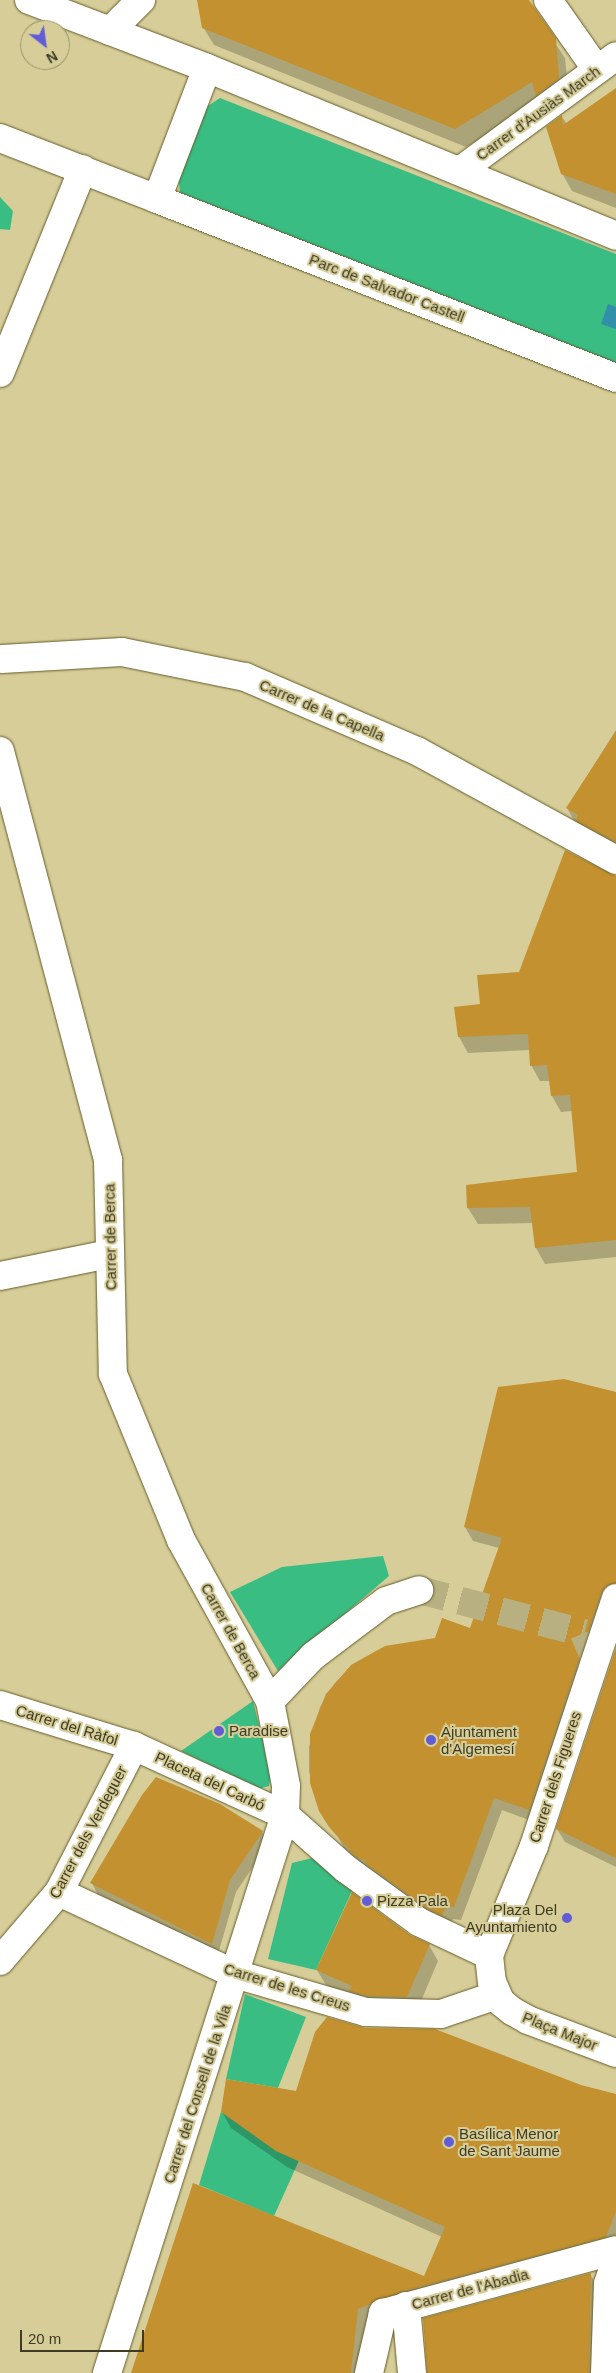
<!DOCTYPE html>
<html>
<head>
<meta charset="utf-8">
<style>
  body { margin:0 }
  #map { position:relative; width:616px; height:2373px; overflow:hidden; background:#d6cd98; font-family:Arial,sans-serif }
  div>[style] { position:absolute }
  .green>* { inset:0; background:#39bd83 }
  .water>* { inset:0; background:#318fa9 }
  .shadow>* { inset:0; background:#0003 }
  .building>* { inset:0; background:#c3912f }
  .street-tunnel>* { height:28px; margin-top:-14px; transform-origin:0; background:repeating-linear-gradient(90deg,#b8b081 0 28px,transparent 0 42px) }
  .roads { filter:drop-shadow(0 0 1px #645c2a) drop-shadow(0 0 1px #645c2a) }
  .street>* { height:28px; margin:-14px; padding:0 14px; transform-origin:14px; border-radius:14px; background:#fff }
  .dots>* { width:14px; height:14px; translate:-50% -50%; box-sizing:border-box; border:2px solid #d6cd98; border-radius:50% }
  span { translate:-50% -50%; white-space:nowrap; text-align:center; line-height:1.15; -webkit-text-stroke:4px #d6cd98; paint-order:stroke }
  .street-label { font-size:15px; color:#3e3b25 }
  .poi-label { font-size:15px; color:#3e3b25 }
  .left { translate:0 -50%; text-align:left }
  .right { translate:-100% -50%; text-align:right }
  .north { position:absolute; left:20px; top:20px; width:50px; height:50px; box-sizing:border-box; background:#d6cd98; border:1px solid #99936a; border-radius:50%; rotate:150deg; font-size:14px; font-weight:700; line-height:20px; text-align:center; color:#3e3b25 }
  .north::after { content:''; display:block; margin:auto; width:18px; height:22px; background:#615dd6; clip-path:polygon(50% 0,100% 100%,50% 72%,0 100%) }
  .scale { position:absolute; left:20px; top:2330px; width:124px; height:22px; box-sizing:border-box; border:2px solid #3e3b25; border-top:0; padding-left:6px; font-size:15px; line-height:18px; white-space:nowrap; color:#3e3b25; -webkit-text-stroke:4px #d6cd98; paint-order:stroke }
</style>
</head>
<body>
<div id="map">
  <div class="green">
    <i style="clip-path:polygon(220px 98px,616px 254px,616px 366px,180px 193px,178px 172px,205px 108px)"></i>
    <i style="clip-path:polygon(0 197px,13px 211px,10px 230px,0 229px)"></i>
    <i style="clip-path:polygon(383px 1556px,389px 1576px,278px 1671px,230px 1592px,282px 1567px)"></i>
    <i style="clip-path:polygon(253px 1701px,271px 1773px,269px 1786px,258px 1789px,181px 1751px)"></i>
    <i style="clip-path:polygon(312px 1858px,356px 1882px,316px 1970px,268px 1959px,292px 1863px)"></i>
    <i style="clip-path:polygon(245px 1994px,306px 2017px,278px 2088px,226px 2079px)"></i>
    <i style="clip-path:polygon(221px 2112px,302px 2154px,274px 2216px,199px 2185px)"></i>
  </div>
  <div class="water">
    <i style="clip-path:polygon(608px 304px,616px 307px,616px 329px,601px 324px)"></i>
  </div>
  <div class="shadow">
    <i style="clip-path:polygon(198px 0,526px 0,565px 58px,569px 97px,540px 101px,466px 147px,214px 45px,203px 27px)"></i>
    <i style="clip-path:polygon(616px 90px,616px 208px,572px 191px,562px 173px,562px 117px,567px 124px)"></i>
    <i style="clip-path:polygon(616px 730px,616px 852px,576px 824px,567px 808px)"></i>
    <i style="clip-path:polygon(616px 877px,616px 1257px,545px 1264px,536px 1248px,533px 1223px,478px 1224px,468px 1208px,467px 1186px,578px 1173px,572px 1111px,561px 1112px,552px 1096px,550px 1081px,540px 1081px,531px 1065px,530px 1050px,468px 1053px,459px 1037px,455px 1008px,481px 1006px,520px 974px)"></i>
    <i style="clip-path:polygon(499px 1388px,616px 1393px,616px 1599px,537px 1823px,502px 1810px,461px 1920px,453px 1919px,449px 1928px,365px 1870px,344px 1848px,314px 1794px,309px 1771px,309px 1747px,320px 1707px,334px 1684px,352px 1666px,471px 1630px,499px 1548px,473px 1541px,465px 1527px)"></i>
    <i style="clip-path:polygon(616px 1652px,616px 1867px,565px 1842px,557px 1829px)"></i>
    <i style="clip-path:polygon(262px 1832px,269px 1843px,236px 1892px,218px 1954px,98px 1895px,92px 1883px)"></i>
    <i style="clip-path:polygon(409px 1936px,429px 1945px,438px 1961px,416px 2013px,354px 1997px,326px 1985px,317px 1970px)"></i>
    <i style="clip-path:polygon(580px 2086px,616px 2097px,616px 2255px,366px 2325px,362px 2373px,132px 2373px,424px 2278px,442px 2237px,287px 2167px,231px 2128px,222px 2112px,297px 2093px)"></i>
    <i style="clip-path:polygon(590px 2274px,601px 2292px,599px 2373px,427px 2373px)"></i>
  </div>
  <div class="building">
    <i style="clip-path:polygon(197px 0,529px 0,556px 38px,559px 78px,536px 96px,532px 82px,455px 129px,202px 28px)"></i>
    <i style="clip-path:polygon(616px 88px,616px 194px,561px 174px,546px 127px,562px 115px,563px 125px)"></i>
    <i style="clip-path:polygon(616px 731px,616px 842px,576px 821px,578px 815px,566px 808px)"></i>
    <i style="clip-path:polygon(565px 850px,616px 876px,616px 1240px,535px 1248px,530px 1207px,467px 1208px,466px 1185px,577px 1172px,570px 1095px,551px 1096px,547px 1065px,530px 1066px,528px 1034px,458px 1037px,454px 1007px,480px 1004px,477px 975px,519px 972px)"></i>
    <i style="clip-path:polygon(564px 1379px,616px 1392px,616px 1583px,606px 1586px,601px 1593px,529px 1810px,494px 1798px,454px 1907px,446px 1906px,442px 1916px,427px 1908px,365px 1863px,366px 1861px,356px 1857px,329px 1827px,319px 1811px,310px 1783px,310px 1734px,326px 1694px,351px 1665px,385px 1646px,435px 1638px,442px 1618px,470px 1628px,502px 1538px,464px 1527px,498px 1387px)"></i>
    <i style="clip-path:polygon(616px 1648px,616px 1858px,556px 1829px)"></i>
    <i style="clip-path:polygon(156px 1777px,220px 1804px,263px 1831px,230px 1880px,212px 1944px,90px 1883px,142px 1795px)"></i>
    <i style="clip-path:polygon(352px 1892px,410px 1935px,430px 1944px,407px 1997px,368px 1996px,349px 1991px,352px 1986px,316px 1970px)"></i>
    <i style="clip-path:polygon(327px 2017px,365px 2028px,435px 2029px,581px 2085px,616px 2094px,616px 2211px,606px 2237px,404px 2291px,358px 2309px,351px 2373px,131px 2373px,193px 2183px,424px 2276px,445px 2227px,276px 2151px,221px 2112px,226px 2079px,296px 2091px,315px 2032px)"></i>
    <i style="clip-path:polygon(591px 2273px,589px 2373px,427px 2373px,423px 2318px)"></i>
  </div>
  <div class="street-tunnel">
    <i style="left:419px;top:1590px;width:171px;rotate:14.6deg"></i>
    <i style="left:584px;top:1633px;width:26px;rotate:67deg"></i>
  </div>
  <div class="roads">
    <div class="street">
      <i style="left:29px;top:0;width:191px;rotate:20.9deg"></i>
      <i style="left:207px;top:68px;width:442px;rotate:22.3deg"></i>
      <i style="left:548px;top:0;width:85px;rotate:55deg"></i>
      <i style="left:110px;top:31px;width:44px;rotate:-45deg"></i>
      <i style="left:0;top:138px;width:168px;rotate:21.2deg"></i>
      <i style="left:157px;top:199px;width:140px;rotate:-69.1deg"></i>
      <i style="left:461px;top:170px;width:192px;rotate:-36.3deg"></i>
      <i style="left:157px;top:199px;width:493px;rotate:21.3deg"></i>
      <i style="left:0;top:373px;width:220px;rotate:-67.9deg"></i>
      <i style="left:2px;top:659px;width:120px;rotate:-3.3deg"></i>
      <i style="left:122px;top:652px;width:126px;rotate:11.5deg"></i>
      <i style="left:245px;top:677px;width:187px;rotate:23.3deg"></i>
      <i style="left:417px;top:751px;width:227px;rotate:28.7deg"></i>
      <i style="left:0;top:751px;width:423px;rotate:75.2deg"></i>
      <i style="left:108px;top:1160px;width:214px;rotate:88.7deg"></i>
      <i style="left:113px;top:1374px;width:179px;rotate:67.7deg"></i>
      <i style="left:181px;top:1540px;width:184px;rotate:61.1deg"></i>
      <i style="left:270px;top:1701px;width:86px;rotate:79.3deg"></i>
      <i style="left:286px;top:1786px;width:29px;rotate:92deg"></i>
      <i style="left:285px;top:1815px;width:586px;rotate:107.69deg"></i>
      <i style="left:0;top:1276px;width:111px;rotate:-11.4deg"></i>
      <i style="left:616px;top:1598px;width:261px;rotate:108.3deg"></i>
      <i style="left:534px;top:1846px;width:118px;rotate:112.4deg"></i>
      <i style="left:489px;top:1955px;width:27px;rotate:84deg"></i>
      <i style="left:492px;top:1982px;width:22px;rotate:66deg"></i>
      <i style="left:501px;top:2002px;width:14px;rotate:39deg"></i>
      <i style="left:512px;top:2011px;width:18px;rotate:29deg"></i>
      <i style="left:528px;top:2020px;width:94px;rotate:20.6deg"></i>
      <i style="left:270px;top:1701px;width:62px;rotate:-46.3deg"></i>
      <i style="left:313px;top:1656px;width:91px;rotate:-37deg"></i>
      <i style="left:386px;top:1601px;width:35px;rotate:-18deg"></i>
      <i style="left:0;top:1705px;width:140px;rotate:17deg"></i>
      <i style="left:134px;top:1746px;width:166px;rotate:24.6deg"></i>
      <i style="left:285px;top:1815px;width:81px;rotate:41.5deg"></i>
      <i style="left:346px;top:1869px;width:90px;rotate:36deg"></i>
      <i style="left:419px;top:1922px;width:77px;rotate:25.2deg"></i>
      <i style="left:59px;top:1892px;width:194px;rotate:25deg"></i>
      <i style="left:235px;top:1974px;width:136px;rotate:16.2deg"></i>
      <i style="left:366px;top:2012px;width:75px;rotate:1.5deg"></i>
      <i style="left:441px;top:2014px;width:59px;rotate:-18.7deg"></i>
      <i style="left:0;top:1961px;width:91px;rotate:-49.5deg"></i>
      <i style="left:59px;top:1892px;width:164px;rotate:-62.8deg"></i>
      <i style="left:406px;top:2306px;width:67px;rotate:84.9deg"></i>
      <i style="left:369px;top:2373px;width:62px;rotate:-76.9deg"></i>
      <i style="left:383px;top:2313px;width:241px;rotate:-15.1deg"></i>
      <i style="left:605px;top:2373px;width:89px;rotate:-88.1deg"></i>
      <i style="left:608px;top:2284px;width:26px;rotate:-72deg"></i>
    </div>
  </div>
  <div class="dots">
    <i style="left:219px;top:1731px;background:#615dd6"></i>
    <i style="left:431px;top:1740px;background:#615dd6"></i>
    <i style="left:367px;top:1901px;background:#615dd6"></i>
    <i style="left:567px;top:1918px;background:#615dd6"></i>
    <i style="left:449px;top:2142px;background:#615dd6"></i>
  </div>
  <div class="street-label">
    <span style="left:538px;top:113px;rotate:-36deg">Carrer d'Ausiàs March</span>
    <span style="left:387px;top:288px;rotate:21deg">Parc de Salvador Castell</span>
    <span style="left:322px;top:710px;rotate:23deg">Carrer de la Capella</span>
    <span style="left:110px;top:1237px;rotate:-91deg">Carrer de Berca</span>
    <span style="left:231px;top:1631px;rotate:61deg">Carrer de Berca</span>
    <span style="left:67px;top:1725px;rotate:17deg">Carrer del Ràfol</span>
    <span style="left:555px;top:1777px;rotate:-72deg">Carrer dels Figueres</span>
    <span style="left:210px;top:1781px;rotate:25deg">Placeta del Carbó</span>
    <span style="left:88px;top:1832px;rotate:-62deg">Carrer dels Verdeguer</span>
    <span style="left:287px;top:1987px;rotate:17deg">Carrer de les Creus</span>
    <span style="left:560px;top:2031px;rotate:22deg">Plaça Major</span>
    <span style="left:197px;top:2094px;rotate:-72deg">Carrer del Consell de la Vila</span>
    <span style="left:470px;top:2289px;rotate:-15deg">Carrer de l'Abadia</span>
  </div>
  <div class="poi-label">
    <span class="left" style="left:229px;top:1731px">Paradise</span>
    <span class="left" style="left:441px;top:1740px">Ajuntament<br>d'Algemesí</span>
    <span class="left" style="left:377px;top:1901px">Pizza Pala</span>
    <span class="right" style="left:557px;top:1918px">Plaza Del<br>Ayuntamiento</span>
    <span class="left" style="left:459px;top:2142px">Basílica Menor<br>de Sant Jaume</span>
  </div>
  <div class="north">N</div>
  <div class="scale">20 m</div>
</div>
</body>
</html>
